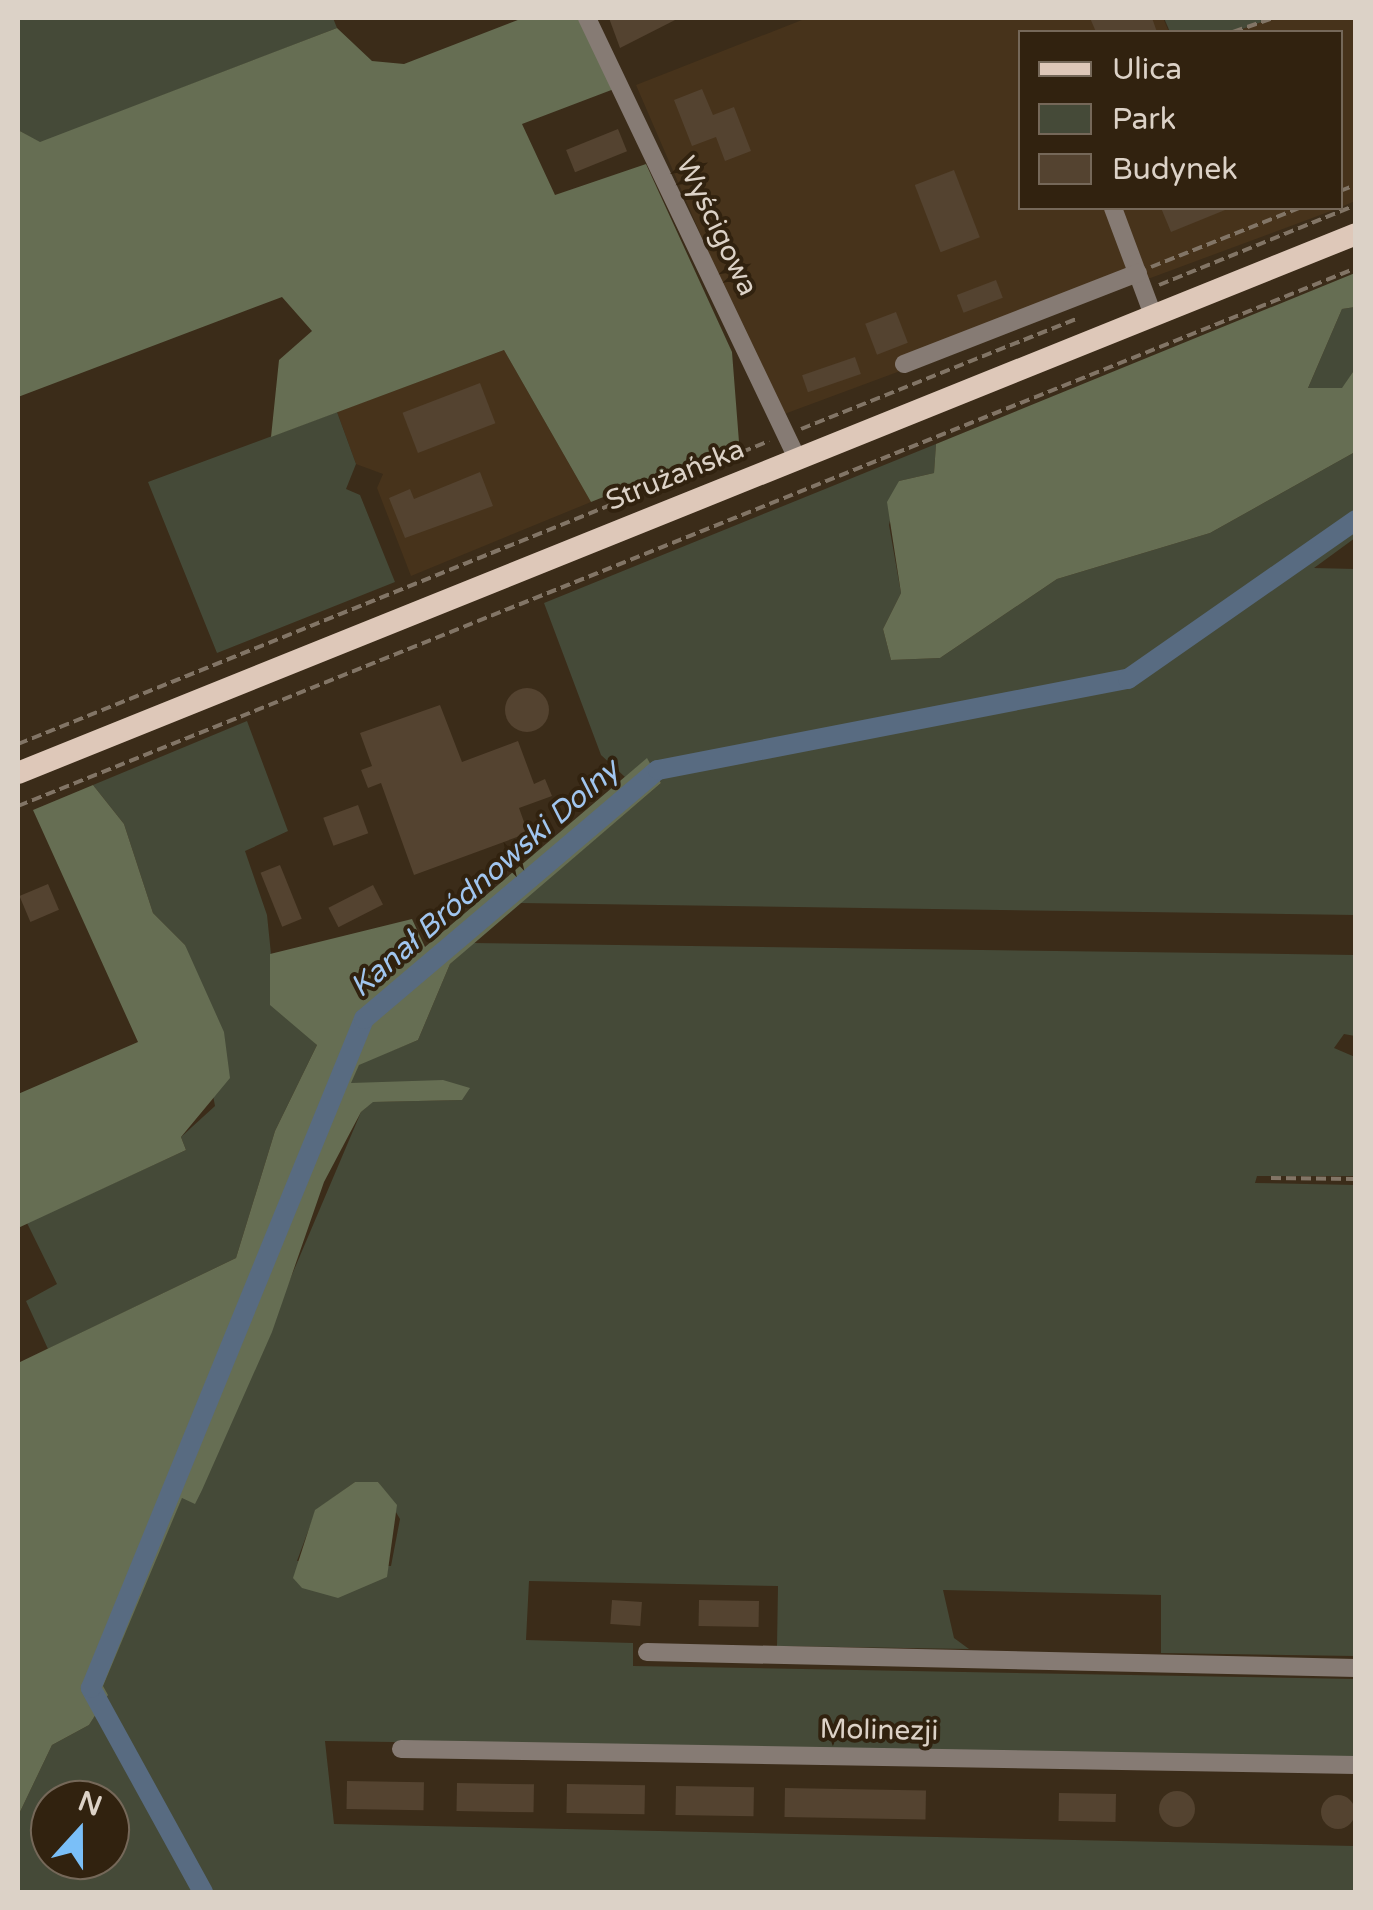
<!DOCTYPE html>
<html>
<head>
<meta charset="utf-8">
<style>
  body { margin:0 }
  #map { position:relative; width:1373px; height:1910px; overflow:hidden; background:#3b2c19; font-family:"Varela Round",sans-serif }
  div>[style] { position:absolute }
  .built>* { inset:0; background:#47331b }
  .green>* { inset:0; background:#454a38 }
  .forest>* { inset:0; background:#666e53 }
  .canal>* { height:20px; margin:-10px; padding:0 10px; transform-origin:10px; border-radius:10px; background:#586b81 }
  .building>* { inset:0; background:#544330; transform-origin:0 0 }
  .round { border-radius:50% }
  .path>* { height:4px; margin-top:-2px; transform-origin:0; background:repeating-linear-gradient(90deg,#827566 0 10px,transparent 0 15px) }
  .minor>* { height:18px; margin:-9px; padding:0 9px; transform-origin:9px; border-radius:9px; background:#867b74 }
  .major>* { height:22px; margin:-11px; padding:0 11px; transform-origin:11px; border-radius:11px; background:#dec8b9 }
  span { translate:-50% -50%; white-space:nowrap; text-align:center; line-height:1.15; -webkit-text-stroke:8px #31220f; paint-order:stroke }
  .street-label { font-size:28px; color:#dcd2c7 }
  .water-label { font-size:30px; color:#a0c5ef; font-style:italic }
  .frame { position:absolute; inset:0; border:20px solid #dcd2c7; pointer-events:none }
  .legend { position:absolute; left:1018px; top:30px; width:325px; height:180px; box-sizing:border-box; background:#31220f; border:2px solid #756859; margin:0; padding:12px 18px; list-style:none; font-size:30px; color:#dcd2c7 }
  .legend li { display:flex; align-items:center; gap:20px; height:50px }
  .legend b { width:50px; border:2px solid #756859 }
  .north { position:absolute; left:30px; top:1780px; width:100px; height:100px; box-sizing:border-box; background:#31220f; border:2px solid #756859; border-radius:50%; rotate:21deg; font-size:28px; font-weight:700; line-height:40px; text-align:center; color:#dcd2c7 }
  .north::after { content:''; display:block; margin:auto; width:35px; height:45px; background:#7abff8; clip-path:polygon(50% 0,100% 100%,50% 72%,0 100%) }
</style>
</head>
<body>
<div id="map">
  <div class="built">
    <i style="clip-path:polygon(807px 18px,1163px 18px,1169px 32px,1021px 32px,1021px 208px,1339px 208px,779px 416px,636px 85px)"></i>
    <i style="clip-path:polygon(1273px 18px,1355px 18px,1355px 201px,1341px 207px,1340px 32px,1234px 32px)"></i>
    <i style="clip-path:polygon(504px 350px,591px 502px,411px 576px,377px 488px,383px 474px,356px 464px,337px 412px)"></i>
  </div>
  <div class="green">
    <i style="clip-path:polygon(18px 18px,333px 18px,337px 28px,40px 143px,18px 130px)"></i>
    <i style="clip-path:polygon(1164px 18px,1273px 18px,1234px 32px,1170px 32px)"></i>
    <i style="clip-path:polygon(1355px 307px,1355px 369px,1343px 388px,1308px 388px,1342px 309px)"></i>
    <i style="clip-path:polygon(337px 412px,356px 464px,346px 489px,360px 495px,395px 582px,217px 653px,148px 482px)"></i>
    <i style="clip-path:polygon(936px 444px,934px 473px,899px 481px,889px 525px,901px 593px,883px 629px,891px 660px,940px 658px,1057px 579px,1210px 533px,1355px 452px,1355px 538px,1314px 568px,1355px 569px,1355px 915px,520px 903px,661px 783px,647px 759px,625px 777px,601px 755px,544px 603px)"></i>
    <i style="clip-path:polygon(247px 721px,288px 831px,245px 851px,267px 915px,275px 993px,317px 1045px,275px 1131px,236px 1258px,48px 1349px,26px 1301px,57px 1284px,27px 1223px,186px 1150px,181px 1137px,215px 1106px,185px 945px,153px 913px,124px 824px,93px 785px)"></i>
    <i style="clip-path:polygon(evenodd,473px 943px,1355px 955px,1355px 1036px,1344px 1034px,1334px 1048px,1355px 1057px,1355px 1176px,1257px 1176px,1255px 1183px,1355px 1185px,1355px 1656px,1161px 1653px,1161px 1595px,943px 1590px,954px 1638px,969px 1649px,777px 1646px,778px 1586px,529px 1581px,526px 1640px,633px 1643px,633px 1666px,1355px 1679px,1355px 1757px,325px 1741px,334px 1824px,1355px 1846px,1355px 1892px,18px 1892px,18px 1816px,52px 1745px,89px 1725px,107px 1695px,102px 1686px,182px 1497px,195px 1503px,361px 1112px,372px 1102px,462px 1100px,350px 1083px,359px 1064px,418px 1040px,450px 964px,473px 943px,355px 1482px,378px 1482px,400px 1519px,391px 1566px,297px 1561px,316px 1510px,355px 1482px,473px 943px,50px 1800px,110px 1800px,110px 1860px,50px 1860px,50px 1800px)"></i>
  </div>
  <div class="forest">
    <i style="clip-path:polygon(523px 18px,578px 18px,614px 89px,522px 124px,555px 195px,646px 164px,732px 352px,739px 442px,591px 502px,504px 350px,271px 437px,279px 360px,312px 331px,282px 297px,18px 397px,18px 130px,40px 142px,337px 28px,372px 61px,404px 64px)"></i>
    <i style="clip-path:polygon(1355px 273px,1355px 307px,1342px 309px,1308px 388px,1342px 388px,1355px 369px,1355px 452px,1210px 533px,1057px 579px,940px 658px,891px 660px,883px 629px,901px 593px,887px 502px,899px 481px,934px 473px,936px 444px)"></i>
    <i style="clip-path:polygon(647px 758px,661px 783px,450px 964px,418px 1040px,359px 1065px,351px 1083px,443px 1080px,470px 1088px,462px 1100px,373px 1102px,361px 1112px,324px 1182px,272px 1332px,202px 1490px,195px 1504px,182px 1498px,103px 1686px,108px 1695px,89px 1725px,52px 1745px,18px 1816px,18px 1363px,236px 1258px,275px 1131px,317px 1045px,270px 1005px,270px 954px,412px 919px,425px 947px)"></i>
    <i style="clip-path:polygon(93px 785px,124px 824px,153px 913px,185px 945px,224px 1032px,230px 1078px,181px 1137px,186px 1150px,18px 1228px,18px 1094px,138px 1042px,33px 810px)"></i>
    <i style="clip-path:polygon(355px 1482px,378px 1482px,397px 1505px,387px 1577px,338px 1598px,302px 1588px,293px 1578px,315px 1510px)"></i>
  </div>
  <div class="canal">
    <i style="left:203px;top:1892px;width:233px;rotate:-118.8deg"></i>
    <i style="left:91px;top:1688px;width:723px;rotate:-67.8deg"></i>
    <i style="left:364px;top:1019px;width:385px;rotate:-40.3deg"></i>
    <i style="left:658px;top:770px;width:479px;rotate:-11deg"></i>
    <i style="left:1128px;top:679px;width:278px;rotate:-34.9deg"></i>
  </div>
  <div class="building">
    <i style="clip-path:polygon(609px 18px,677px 18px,677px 19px,620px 48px)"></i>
    <i style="clip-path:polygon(1090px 18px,1152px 18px,1157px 32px,1096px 32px)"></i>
    <i style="clip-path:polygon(702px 89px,713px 115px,734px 107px,751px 151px,725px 161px,716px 137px,692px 146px,674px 100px)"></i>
    <i style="left:618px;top:129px;width:24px;height:56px;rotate:68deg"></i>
    <i style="left:954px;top:170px;width:72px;height:42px;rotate:69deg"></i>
    <i style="clip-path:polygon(1161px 208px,1230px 208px,1171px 232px)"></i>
    <i style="left:996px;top:280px;width:19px;height:42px;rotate:69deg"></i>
    <i style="left:896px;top:312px;width:33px;height:33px;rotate:69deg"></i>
    <i style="left:855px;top:357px;width:18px;height:56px;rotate:71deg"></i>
    <i style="left:480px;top:383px;width:43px;height:83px;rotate:69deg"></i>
    <i style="clip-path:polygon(480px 472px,493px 506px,405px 538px,389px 498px,410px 489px,414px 499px)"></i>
    <i class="round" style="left:505px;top:688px;width:44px;height:44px"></i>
    <i style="clip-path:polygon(440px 705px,462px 762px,518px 741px,534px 784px,545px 779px,552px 796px,519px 808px,528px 833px,414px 875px,381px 783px,368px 788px,361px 770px,372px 766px,360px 733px)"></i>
    <i style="left:358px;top:805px;width:30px;height:37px;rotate:70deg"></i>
    <i style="left:280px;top:865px;width:58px;height:21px;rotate:68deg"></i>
    <i style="left:48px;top:884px;width:28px;height:31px;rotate:67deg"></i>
    <i style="left:373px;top:885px;width:22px;height:50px;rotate:63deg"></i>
    <i style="left:612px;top:1600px;width:30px;height:24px;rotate:4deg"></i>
    <i style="left:699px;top:1600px;width:60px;height:26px;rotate:1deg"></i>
    <i style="left:347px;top:1781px;width:77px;height:28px;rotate:1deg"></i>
    <i style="left:457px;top:1783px;width:77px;height:28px;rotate:1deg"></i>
    <i style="left:567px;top:1784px;width:78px;height:29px;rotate:1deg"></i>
    <i style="left:676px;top:1786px;width:78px;height:29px;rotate:1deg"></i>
    <i style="left:785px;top:1788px;width:141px;height:29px;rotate:1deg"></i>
    <i class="round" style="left:1159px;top:1791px;width:36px;height:36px"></i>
    <i style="left:1059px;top:1793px;width:57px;height:28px;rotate:1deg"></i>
    <i class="round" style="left:1321px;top:1795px;width:34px;height:34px"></i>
  </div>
  <div class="path">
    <i style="left:1233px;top:32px;width:42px;rotate:-19.3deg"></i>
    <i style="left:1340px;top:191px;width:17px;rotate:-21deg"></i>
    <i style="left:1151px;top:267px;width:159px;rotate:-21.7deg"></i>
    <i style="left:1159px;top:285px;width:213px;rotate:-22.1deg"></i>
    <i style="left:801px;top:429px;width:296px;rotate:-21.8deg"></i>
    <i style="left:18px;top:744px;width:810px;rotate:-21.97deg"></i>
    <i style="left:18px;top:806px;width:1442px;rotate:-21.9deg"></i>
    <i style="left:1271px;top:1178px;width:85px;rotate:0.7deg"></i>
  </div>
  <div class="minor">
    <i style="left:587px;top:18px;width:488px;rotate:64.5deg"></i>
    <i style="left:1113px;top:208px;width:114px;rotate:69.5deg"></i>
    <i style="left:904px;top:364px;width:251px;rotate:-21.3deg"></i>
    <i style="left:647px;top:1652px;width:709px;rotate:1.29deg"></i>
    <i style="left:401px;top:1749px;width:955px;rotate:0.96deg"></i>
  </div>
  <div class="major">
    <i style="left:18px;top:773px;width:1442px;rotate:-21.94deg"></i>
  </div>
  <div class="street-label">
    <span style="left:717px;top:226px;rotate:64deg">Wyścigowa</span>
    <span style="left:675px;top:475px;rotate:-22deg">Strużańska</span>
    <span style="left:879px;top:1730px;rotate:1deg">Molinezji</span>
  </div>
  <div class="water-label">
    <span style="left:485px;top:879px;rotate:-41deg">Kanał Bródnowski Dolny</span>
  </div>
  <div class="frame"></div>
  <ul class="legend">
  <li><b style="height:12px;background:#dec8b9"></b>Ulica</li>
  <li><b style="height:28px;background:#454a38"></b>Park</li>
  <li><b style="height:28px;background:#544330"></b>Budynek</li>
  </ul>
  <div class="north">N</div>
</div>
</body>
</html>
